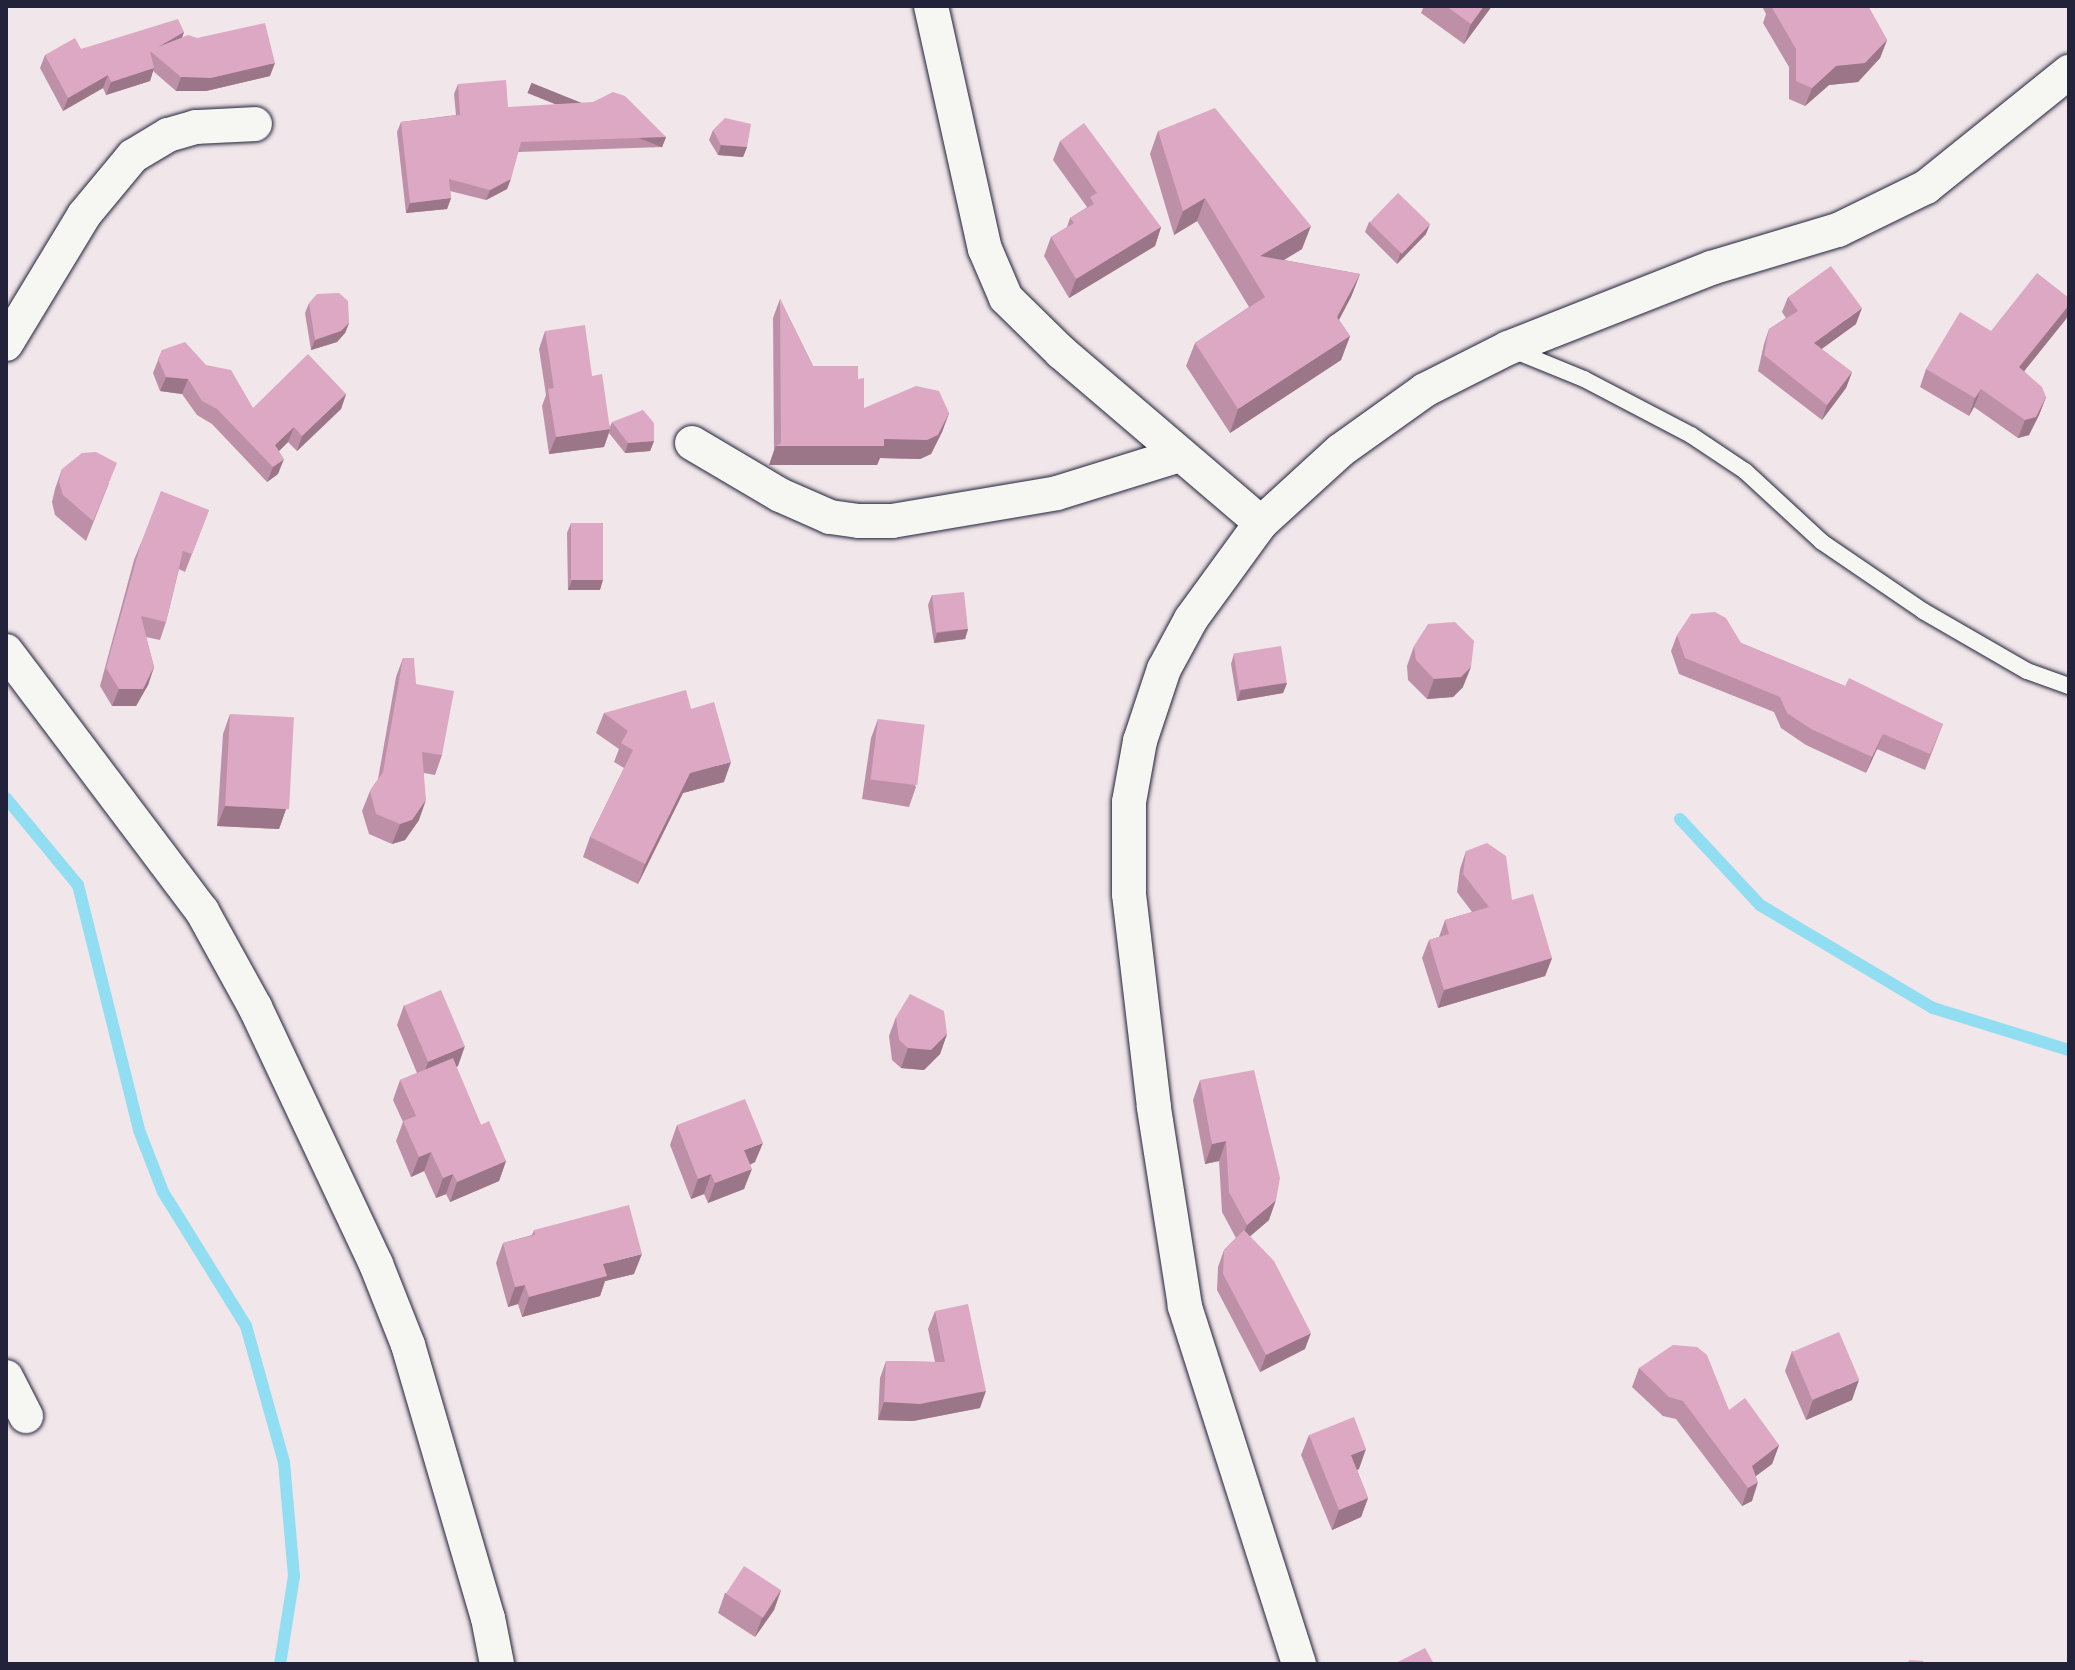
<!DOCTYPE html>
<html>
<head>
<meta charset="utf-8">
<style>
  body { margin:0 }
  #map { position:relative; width:2075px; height:1670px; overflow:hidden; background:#f1e6e9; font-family:"Shantell Sans",sans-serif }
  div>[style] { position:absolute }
  .stream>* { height:12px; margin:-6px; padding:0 6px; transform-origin:6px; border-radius:6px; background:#91ddf2 }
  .roads { filter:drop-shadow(0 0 2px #22223b) drop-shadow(0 0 2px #22223b) }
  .service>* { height:16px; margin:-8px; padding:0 8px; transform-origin:8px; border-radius:8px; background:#f6f6f2 }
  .minor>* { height:34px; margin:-17px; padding:0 17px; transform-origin:17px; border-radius:17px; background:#f6f6f2 }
  .wall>* { inset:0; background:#bd90a8 }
  .shaded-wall>* { inset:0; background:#9a7688; transform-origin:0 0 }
  .building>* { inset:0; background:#dca8c3; transform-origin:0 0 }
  span { translate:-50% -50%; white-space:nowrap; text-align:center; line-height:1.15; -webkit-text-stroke:6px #f6f6f2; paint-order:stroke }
  .frame { position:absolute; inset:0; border:8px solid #22223b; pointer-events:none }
</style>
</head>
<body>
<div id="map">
  <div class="stream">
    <i style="left:6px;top:798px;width:113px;rotate:50.4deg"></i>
    <i style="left:78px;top:885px;width:252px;rotate:76deg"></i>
    <i style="left:139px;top:1130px;width:66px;rotate:68.8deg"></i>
    <i style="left:163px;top:1192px;width:158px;rotate:58.2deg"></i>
    <i style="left:246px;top:1326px;width:141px;rotate:74.4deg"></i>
    <i style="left:284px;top:1462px;width:114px;rotate:85deg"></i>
    <i style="left:294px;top:1576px;width:89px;rotate:99deg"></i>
    <i style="left:1680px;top:819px;width:117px;rotate:47.1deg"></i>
    <i style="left:1760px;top:905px;width:201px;rotate:30.8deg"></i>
    <i style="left:1933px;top:1008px;width:142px;rotate:17.2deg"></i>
  </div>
  <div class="roads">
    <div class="service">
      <i style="left:1513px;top:350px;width:77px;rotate:22.2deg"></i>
      <i style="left:1584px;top:379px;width:121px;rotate:27.6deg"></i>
      <i style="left:1691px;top:435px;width:65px;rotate:33.7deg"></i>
      <i style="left:1745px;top:471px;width:105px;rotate:42.7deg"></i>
      <i style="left:1822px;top:542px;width:122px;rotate:34.3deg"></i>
      <i style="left:1923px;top:611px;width:120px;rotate:30deg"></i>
      <i style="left:2027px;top:671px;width:45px;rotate:19.7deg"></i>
    </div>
    <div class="minor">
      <i style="left:931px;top:6px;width:249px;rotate:77.5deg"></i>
      <i style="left:985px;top:249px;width:53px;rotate:66.8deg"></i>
      <i style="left:1006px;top:298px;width:77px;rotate:44.5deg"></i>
      <i style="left:1061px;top:352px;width:263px;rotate:40.5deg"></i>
      <i style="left:6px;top:344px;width:151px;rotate:-58.8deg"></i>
      <i style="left:84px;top:215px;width:77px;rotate:-50.3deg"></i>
      <i style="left:133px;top:156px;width:41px;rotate:-31deg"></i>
      <i style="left:168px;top:135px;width:29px;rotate:-16deg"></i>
      <i style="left:196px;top:127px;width:59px;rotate:-2.9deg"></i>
      <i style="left:692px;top:443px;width:102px;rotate:30.6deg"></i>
      <i style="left:780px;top:495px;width:55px;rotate:23.7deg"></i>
      <i style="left:830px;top:517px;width:29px;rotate:8deg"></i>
      <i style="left:859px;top:521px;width:33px"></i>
      <i style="left:892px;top:521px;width:167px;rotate:-9.6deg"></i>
      <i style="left:1057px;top:493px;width:129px;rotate:-17.2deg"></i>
      <i style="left:6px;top:651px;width:326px;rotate:53deg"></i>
      <i style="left:202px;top:911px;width:110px;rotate:61.1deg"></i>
      <i style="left:255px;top:1007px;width:284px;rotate:64.8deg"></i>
      <i style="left:376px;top:1264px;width:87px;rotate:68.4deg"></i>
      <i style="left:408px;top:1345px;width:284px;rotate:73.7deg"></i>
      <i style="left:488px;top:1618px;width:47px;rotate:78.9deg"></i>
      <i style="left:6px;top:1377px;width:44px;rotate:62.9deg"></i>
      <i style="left:1299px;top:1664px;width:376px;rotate:-107.7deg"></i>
      <i style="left:1185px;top:1306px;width:201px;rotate:-98.9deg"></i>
      <i style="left:1154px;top:1107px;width:214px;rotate:-96.7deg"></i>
      <i style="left:1129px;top:894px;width:92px;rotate:-90deg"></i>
      <i style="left:1129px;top:802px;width:62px;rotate:-79.8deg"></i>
      <i style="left:1140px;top:741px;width:76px;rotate:-71.6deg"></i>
      <i style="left:1164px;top:669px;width:57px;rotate:-61.6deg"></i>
      <i style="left:1191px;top:619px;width:119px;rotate:-53.9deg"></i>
      <i style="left:1261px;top:523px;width:108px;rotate:-42.4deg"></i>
      <i style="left:1341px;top:450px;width:103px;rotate:-35.5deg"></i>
      <i style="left:1425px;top:390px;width:93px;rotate:-26.8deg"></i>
      <i style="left:1508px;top:348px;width:218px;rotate:-21.5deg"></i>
      <i style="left:1711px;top:268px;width:133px;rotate:-16.7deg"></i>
      <i style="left:1838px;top:230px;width:98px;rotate:-26deg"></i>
      <i style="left:1926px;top:187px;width:184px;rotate:-38.8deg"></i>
    </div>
  </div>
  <div class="wall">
    <i style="clip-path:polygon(1424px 6px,1492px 6px,1464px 44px,1421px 13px)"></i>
    <i style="clip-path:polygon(1762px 6px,1868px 6px,1887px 40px,1880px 58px,1858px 82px,1829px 85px,1805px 106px,1789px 99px,1789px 67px,1763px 23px,1766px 14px)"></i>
    <i style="clip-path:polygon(184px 32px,182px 37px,270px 76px,206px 91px,176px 91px,153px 71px,150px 81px,106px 95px,103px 88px,63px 111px,40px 68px,45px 55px)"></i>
    <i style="clip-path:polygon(458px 84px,508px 107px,666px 137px,662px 147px,518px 152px,507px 189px,486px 200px,450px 191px,451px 198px,447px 209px,406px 213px,397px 132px,401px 122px,456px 115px,454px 94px)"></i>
    <i style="clip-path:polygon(713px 130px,747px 147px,743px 157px,718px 155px,709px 140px)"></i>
    <i style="clip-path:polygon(1158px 131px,1302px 249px,1284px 260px,1360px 274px,1351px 297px,1339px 320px,1350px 336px,1341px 360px,1230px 433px,1186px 366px,1195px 343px,1249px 307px,1197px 221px,1174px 235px,1150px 154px)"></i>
    <i style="clip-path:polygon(1060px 141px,1161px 227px,1155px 246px,1069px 298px,1044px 256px,1051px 237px,1067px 227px,1070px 218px,1086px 208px,1087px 207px,1053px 160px)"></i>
    <i style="clip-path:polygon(1369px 222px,1426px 234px,1397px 264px,1365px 232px)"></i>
    <i style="clip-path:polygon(1788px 297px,1856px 324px,1821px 349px,1852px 372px,1846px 388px,1822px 420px,1758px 371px,1764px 344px,1769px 329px,1786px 318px,1782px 312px)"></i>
    <i style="clip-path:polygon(2069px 298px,2069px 311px,2066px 319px,2024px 371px,2046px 397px,2039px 415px,2029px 435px,2018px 438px,1974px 407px,1969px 416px,1920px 387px,1926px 369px,1991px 331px)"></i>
    <i style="clip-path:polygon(780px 299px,813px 366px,858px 379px,864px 408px,949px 413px,942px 432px,931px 454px,920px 459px,880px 458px,877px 465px,769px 465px,774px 450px,773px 318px)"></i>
    <i style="clip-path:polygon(309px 303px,349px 323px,345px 333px,337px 342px,311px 350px,305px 313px)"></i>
    <i style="clip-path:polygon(545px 331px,592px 376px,610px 427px,612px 422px,654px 441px,650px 451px,625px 453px,609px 433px,604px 447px,549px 454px,542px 406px,546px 395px,539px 349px)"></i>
    <i style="clip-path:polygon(162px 350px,206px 365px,253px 408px,346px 394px,341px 409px,297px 451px,288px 442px,279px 451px,278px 474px,267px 482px,212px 424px,197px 415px,182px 394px,160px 391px,153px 373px)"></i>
    <i style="clip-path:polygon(62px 469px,109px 483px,86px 541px,55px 515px,52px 502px,55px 489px)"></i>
    <i style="clip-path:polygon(209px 510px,185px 572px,179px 569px,166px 622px,160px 640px,146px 637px,154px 667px,148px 685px,136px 706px,112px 706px,100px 686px,134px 560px,141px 543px)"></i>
    <i style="clip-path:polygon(571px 523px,600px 590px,568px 590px,567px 533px)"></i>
    <i style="clip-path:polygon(932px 595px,968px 629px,965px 639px,934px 643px,928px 605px)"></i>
    <i style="clip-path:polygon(1677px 635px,1741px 643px,1845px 686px,1943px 724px,1925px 770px,1877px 749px,1866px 773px,1806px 745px,1781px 728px,1774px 712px,1679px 674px,1671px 651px)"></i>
    <i style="clip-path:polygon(1414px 646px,1463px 687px,1453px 697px,1427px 699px,1408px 680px,1407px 666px)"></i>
    <i style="clip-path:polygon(1234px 654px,1287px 683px,1283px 693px,1237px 701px,1231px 664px)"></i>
    <i style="clip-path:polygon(403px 658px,416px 684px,442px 755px,435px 775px,424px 773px,419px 820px,405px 840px,392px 844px,369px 834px,362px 811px,370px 791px,378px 779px,396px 677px)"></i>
    <i style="clip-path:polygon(691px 709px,724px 782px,683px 793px,638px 884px,583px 857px,590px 837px,624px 768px,614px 762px,619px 749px,596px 733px,604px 713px)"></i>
    <i style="clip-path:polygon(230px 714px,286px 809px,279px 829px,217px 826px,223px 734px)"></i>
    <i style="clip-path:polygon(878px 719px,916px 787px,909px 807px,862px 799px,871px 738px)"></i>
    <i style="clip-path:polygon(1466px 851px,1512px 900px,1552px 958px,1545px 976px,1438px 1008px,1422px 958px,1429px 940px,1439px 937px,1445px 920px,1472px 912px,1457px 892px,1460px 869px)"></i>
    <i style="clip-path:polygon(404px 1005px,458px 1066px,456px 1067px,481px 1125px,506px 1161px,499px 1181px,450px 1202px,446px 1194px,436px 1198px,424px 1171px,411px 1177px,396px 1141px,403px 1122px,393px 1100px,400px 1080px,417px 1073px,397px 1025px)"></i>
    <i style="clip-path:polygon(896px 1017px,947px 1034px,940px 1054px,924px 1070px,901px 1068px,892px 1060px,889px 1036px)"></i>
    <i style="clip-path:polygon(1200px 1080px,1269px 1220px,1250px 1236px,1305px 1349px,1260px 1372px,1217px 1290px,1218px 1267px,1224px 1250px,1236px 1238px,1222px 1212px,1219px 1161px,1205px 1164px,1193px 1100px)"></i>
    <i style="clip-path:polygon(677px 1125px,755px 1162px,750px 1165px,744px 1189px,708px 1203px,704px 1194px,691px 1199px,670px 1145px)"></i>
    <i style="clip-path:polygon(534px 1230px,634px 1274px,605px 1281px,600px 1296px,522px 1317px,518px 1304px,508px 1307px,496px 1263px,503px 1243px,532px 1235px)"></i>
    <i style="clip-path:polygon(935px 1311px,980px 1408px,913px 1421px,878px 1420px,880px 1378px,886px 1361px,935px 1362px,928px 1329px)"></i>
    <i style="clip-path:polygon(1792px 1351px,1852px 1400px,1806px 1420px,1785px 1371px)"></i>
    <i style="clip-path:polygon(1639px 1368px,1729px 1410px,1779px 1445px,1772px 1464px,1756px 1476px,1752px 1501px,1742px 1506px,1676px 1419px,1663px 1416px,1632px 1387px)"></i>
    <i style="clip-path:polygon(1309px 1435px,1359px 1469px,1357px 1470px,1368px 1498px,1361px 1517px,1332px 1530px,1301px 1455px)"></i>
    <i style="clip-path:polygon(781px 1590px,774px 1610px,755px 1637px,718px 1613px,725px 1593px)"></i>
  </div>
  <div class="shaded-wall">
    <i style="clip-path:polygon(1484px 6px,1492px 6px,1464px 44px,1471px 24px)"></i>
    <i style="clip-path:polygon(184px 32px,179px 46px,158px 47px)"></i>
    <i style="clip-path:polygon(1887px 40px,1880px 58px,1858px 82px,1829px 85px,1805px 106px,1812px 88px,1836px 66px)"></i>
    <i style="clip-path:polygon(275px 63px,270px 76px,206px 91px,176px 91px,181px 77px)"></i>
    <i style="clip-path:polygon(154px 68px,150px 81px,106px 95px,111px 82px)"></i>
    <i style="clip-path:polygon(108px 75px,103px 88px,63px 111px,68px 98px)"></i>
    <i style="left:666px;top:137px;width:11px;height:145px;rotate:112deg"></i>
    <i style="clip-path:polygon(721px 145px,747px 147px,743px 157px,718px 155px)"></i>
    <i style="clip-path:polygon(511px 179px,507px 189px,486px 200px,490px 190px)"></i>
    <i style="clip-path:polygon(451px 198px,447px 209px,406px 213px,410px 203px)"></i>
    <i style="clip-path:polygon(1205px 198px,1197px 221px,1174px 235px,1183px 211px)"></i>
    <i style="clip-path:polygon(1430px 224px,1426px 234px,1397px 264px,1400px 254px)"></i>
    <i style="clip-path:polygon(1311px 226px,1302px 249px,1254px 278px,1260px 256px)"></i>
    <i style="clip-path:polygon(1161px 227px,1155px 246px,1069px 298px,1076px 279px)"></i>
    <i style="clip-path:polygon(1360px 274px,1351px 297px,1328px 340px,1337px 317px)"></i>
    <i style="clip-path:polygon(2069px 305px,2069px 311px,2066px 319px,2013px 385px,2019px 367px)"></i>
    <i style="clip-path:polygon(1862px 308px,1856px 324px,1808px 359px,1814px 343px)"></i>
    <i style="clip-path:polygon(349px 323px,345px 333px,337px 342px,311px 350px,315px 340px)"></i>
    <i style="clip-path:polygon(1350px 336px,1341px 360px,1230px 433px,1238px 409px)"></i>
    <i style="clip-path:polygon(1852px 372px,1846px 388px,1822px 420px,1827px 405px)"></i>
    <i style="clip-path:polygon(166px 377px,188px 379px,182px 394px,160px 391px)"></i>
    <i style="clip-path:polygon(1981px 389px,1974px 407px,1969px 416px,1975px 398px)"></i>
    <i style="clip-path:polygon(346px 394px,341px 409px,297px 451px,302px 436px)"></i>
    <i style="clip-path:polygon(2046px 397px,2039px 415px,2029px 435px,2018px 438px,2025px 420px)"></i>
    <i style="clip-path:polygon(949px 413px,942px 432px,931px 454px,920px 459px,880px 458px,877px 465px,769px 465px,776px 446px,884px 439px)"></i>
    <i style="clip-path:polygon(294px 427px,288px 442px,270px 460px,275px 445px)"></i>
    <i style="clip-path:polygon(610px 429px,604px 447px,549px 454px,556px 437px)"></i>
    <i style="clip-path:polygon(654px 441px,650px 451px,625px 453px,628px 443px)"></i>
    <i style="clip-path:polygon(284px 459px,278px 474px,267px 482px,273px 467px)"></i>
    <i style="clip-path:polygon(572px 580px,603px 580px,600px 590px,568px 590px)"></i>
    <i style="clip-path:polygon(968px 629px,965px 639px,934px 643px,937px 633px)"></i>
    <i style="clip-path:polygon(154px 667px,148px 685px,136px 706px,112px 706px,119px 689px)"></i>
    <i style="clip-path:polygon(1471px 667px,1463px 687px,1453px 697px,1427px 699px,1434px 679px)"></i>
    <i style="clip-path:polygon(1287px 683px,1283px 693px,1237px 701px,1241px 690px)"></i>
    <i style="clip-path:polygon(1883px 734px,1877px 749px,1866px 773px,1872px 757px)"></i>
    <i style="clip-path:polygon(731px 762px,724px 782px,683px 793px,638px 884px,645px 864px,690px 773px)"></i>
    <i style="clip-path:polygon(426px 800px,419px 820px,405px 840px,392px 844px,400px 824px)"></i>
    <i style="clip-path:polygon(225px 806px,286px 809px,279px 829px,217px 826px)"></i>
    <i style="clip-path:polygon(1552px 958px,1545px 976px,1438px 1008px,1444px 990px)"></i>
    <i style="clip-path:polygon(947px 1034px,940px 1054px,924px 1070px,901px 1068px,908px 1048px)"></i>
    <i style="clip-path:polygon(465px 1046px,458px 1066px,421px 1082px,428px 1062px)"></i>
    <i style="clip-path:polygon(1226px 1141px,1219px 1161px,1205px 1164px,1212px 1144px)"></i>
    <i style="clip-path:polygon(763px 1143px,755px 1162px,737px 1170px,744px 1150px)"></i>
    <i style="clip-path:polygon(431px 1152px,424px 1171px,411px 1177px,419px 1157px)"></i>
    <i style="clip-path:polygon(506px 1161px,499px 1181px,450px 1202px,457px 1182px)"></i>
    <i style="clip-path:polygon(752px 1169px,744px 1189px,708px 1203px,715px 1183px)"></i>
    <i style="clip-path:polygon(453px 1174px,446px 1194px,436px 1198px,443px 1178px)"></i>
    <i style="clip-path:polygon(711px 1174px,704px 1194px,691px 1199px,698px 1179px)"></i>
    <i style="clip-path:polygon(1276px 1200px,1269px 1220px,1240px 1245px,1247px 1225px)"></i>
    <i style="clip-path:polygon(642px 1254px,634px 1274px,605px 1281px,600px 1296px,522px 1317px,529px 1297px,603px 1264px)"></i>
    <i style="clip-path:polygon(525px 1285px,518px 1304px,508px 1307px,515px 1287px)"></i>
    <i style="clip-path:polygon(1311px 1333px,1305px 1349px,1260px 1372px,1266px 1355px)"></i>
    <i style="clip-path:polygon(1859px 1380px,1852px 1400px,1806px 1420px,1813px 1400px)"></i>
    <i style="clip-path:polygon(986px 1391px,980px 1408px,913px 1421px,878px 1420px,884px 1402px)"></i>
    <i style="clip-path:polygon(1779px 1445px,1772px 1464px,1745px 1484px,1752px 1466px)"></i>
    <i style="clip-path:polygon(1366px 1449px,1359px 1469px,1344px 1475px,1351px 1455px)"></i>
    <i style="clip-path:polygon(1758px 1482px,1752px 1501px,1742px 1506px,1748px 1488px)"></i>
    <i style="clip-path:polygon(1368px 1498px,1361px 1517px,1332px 1530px,1339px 1510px)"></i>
    <i style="clip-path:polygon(781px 1590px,774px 1610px,755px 1637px,762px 1618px)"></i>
  </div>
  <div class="building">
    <i style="clip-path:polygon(1446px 6px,1484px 6px,1471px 24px)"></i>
    <i style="clip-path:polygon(1771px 6px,1868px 6px,1887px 40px,1865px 63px,1836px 66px,1812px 88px,1796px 81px,1796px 49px)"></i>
    <i style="clip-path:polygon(178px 19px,184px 32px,158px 47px,188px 35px,197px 38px,265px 23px,275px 63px,211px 78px,181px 77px,150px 51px,154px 68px,111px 82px,108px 75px,68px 98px,45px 55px,75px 38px,81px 49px)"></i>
    <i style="clip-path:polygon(506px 80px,508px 107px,593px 102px,613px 92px,625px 96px,666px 137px,521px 142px,511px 179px,490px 190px,449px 179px,451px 198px,410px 203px,401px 122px,460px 115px,458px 84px)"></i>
    <i style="clip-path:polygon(1215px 108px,1311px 226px,1260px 256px,1360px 274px,1337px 317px,1350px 336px,1238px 409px,1195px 343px,1265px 297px,1205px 198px,1183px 211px,1158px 131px)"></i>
    <i style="clip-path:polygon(725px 118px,751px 124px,747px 147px,721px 145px,713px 130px)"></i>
    <i style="clip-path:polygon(1084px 123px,1161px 227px,1076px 279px,1051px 237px,1074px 223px,1070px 218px,1094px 204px,1090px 197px,1097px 193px,1060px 141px)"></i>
    <i style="left:1398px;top:193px;width:45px;height:41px;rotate:44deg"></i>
    <i style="clip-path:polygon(1831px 266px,1862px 308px,1814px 343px,1852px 372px,1827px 405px,1764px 355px,1769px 329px,1798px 311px,1788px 297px)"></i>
    <i style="clip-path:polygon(2037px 273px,2069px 298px,2069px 305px,2019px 367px,2042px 387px,2046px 397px,2036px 417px,2025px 420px,1981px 389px,1975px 398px,1926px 369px,1960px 312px,1991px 331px)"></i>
    <i style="clip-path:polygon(339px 293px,348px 301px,349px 323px,341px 331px,315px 340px,309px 303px,317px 294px)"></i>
    <i style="clip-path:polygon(780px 299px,813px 366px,858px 366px,858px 379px,864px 378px,864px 408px,916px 386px,939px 391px,949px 413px,938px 435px,927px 440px,884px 439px,884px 446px,776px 446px,781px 443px)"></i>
    <i style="clip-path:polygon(585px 325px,592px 376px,602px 374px,610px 429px,556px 437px,548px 389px,554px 388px,545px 331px)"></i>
    <i style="clip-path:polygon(185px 342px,206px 365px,231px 370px,253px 408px,308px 354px,346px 394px,302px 436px,294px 427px,275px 445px,284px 459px,273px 467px,217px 409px,202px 401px,188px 379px,166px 377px,158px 359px,162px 350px)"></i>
    <i style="clip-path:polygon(643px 410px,654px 423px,654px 441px,628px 443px,612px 422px)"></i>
    <i style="clip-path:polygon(96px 452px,117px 463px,93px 521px,63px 495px,59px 482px,62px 469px,82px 453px)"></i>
    <i style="clip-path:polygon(161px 491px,209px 510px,192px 554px,183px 551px,166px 622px,141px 616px,154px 667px,143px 689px,119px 689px,106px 668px,141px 543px)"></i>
    <i style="left:571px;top:523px;width:32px;height:57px"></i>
    <i style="left:964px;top:592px;width:37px;height:32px;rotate:84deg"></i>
    <i style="clip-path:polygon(1715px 612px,1726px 618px,1741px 643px,1845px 686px,1849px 678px,1943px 724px,1930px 754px,1883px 734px,1872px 757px,1811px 729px,1787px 713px,1780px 697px,1685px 658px,1677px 635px,1691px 614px)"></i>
    <i style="clip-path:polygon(1455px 622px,1474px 641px,1471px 667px,1461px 677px,1434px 679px,1416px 660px,1414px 646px,1428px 624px)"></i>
    <i style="left:1281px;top:646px;width:37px;height:48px;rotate:81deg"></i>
    <i style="clip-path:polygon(403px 658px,414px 658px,416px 684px,454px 691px,442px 755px,422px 752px,426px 800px,412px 820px,400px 824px,376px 814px,370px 791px,383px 772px)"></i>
    <i style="clip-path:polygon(686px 690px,691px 709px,714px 702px,731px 762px,690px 773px,645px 864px,590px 837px,633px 750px,621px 743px,628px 731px,604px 713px)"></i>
    <i style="left:230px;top:714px;width:64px;height:92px;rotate:3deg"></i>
    <i style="left:878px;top:719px;width:47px;height:61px;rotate:7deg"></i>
    <i style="clip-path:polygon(1487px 843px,1506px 856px,1512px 900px,1533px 894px,1552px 958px,1444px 990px,1429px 940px,1449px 934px,1445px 920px,1489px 907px,1463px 874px,1466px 851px)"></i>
    <i style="left:441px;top:990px;width:61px;height:40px;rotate:67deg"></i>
    <i style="clip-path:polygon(910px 994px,944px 1011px,947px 1034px,931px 1050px,908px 1048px,899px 1040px,896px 1017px)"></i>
    <i style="clip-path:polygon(453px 1058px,481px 1125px,489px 1121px,506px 1161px,457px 1182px,453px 1174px,443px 1178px,431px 1152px,419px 1157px,403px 1121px,416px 1116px,400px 1080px)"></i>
    <i style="clip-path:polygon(1254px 1070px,1280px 1178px,1276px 1200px,1247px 1225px,1229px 1192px,1226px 1141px,1212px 1144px,1200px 1080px)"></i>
    <i style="clip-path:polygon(745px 1099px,763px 1143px,744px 1150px,752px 1169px,715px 1183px,711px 1174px,698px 1179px,677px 1125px)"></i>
    <i style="clip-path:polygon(629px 1205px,642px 1254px,603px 1264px,607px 1276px,529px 1297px,525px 1285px,515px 1287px,503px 1243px,535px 1235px,534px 1230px)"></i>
    <i style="clip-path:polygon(1244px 1230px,1274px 1261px,1311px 1333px,1266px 1355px,1223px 1274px,1224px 1250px)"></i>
    <i style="clip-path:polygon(968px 1304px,986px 1391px,920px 1404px,884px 1402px,886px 1361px,945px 1362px,935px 1311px)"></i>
    <i style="left:1839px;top:1332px;width:52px;height:51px;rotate:67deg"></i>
    <i style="clip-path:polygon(1673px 1345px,1697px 1347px,1707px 1355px,1729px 1410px,1745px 1398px,1779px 1445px,1752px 1466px,1758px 1482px,1748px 1488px,1683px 1401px,1669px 1397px,1639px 1368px)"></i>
    <i style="clip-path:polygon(1354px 1417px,1366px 1449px,1351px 1455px,1368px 1498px,1339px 1510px,1309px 1435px)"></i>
    <i style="left:744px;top:1566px;width:44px;height:33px;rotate:33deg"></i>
    <i style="clip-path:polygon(1425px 1648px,1434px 1664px,1394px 1664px)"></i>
    <i style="clip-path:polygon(1910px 1660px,1923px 1661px,1925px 1664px,1905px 1664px)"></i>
  </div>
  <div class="frame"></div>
</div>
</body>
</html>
